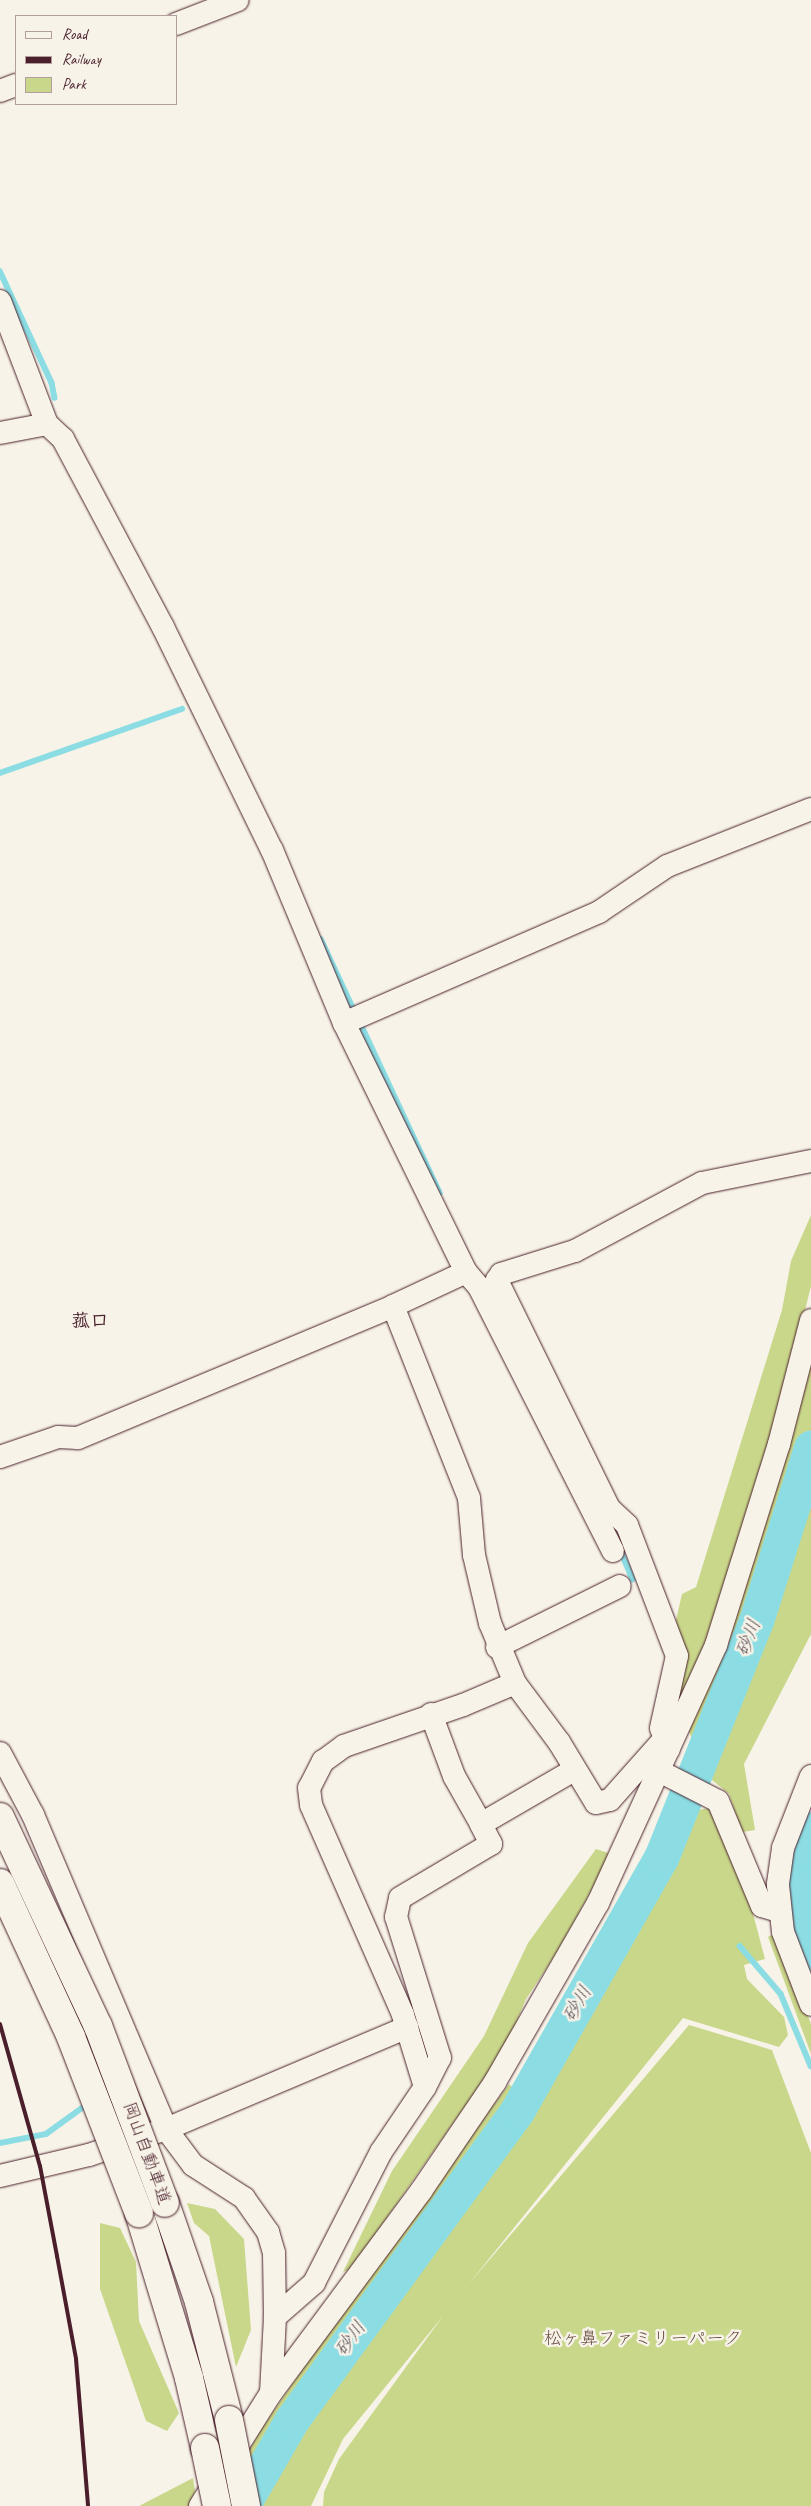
<!DOCTYPE html>
<html>
<head>
<meta charset="utf-8">
<style>
  body { margin:0 }
  #map { position:relative; width:811px; height:2506px; overflow:hidden; background:#f7f3e8; font-family:Caveat,"Klee One",sans-serif }
  div>[style] { position:absolute }
  .green>* { inset:0; background:#c9d78a }
  .stream>* { height:5.5px; margin:-2.75px; padding:0 2.75px; transform-origin:2.75px; border-radius:2.75px; background:#8bdde3 }
  .river>* { height:35px; margin:-17.5px; padding:0 17.5px; transform-origin:17.5px; border-radius:17.5px; background:#8bdde3 }
  .roads { filter:drop-shadow(0 0 1px #4a1f2b) drop-shadow(0 0 1px #4a1f2b) }
  .minor>* { height:22px; margin:-11px; padding:0 11px; transform-origin:11px; border-radius:11px; background:#f7f3e8 }
  .motorway>* { height:28px; margin:-14px; padding:0 14px; transform-origin:14px; border-radius:14px; background:#f7f3e8 }
  .rail>* { height:4px; margin:-2px; padding:0 2px; transform-origin:2px; border-radius:2px; background:#4a1f2b }
  .bridges { filter:drop-shadow(0 0 1px #4a1f2b) drop-shadow(0 0 1px #4a1f2b) }
  .motorway-bridge>* { height:28px; margin:-14px; padding:0 14px; transform-origin:14px; border-radius:14px; background:#f7f3e8 }
  span { translate:-50% -50%; white-space:nowrap; text-align:center; line-height:1.15; -webkit-text-stroke:5px #f7f3e8; paint-order:stroke }
  .street-label { font-size:18px; color:#4a1f2b }
  .park-label { font-size:18px; color:#6a4d43 }
  .neighbourhood-label { font-size:19px; color:#4a1f2b; font-weight:700 }
  .water-label { font-size:19px; color:#5a4e59; font-style:italic }
  .legend { position:absolute; left:15px; top:15px; width:162px; height:90px; box-sizing:border-box; background:#f7f3e8; border:1px solid #b29e9c; margin:0; padding:6px 9px; list-style:none; font-size:15px; color:#4a1f2b }
  .legend li { display:flex; align-items:center; gap:10px; height:25px }
  .legend b { width:25px; border:1px solid #b29e9c }
</style>
</head>
<body>
<div id="map">
  <div class="green">
    <i style="clip-path:polygon(811px 1215px,811px 1286px,772px 1444px,707px 1648px,682px 1707px,676px 1698px,683px 1650px,676px 1620px,682px 1594px,696px 1587px,782px 1310px,791px 1261px)"></i>
    <i style="clip-path:polygon(811px 1361px,811px 1634px,744px 1764px,755px 1830px,742px 1832px,729px 1794px,706px 1775px,689px 1731px)"></i>
    <i style="clip-path:polygon(710px 1808px,751px 1906px,765px 1959px,744px 1965px,747px 1979px,784px 2017px,788px 2035px,779px 2047px,683px 2018px,468px 2285px,689px 2025px,772px 2050px,811px 2153px,811px 2506px,323px 2506px,324px 2492px,339px 2459px,443px 2316px,343px 2439px,311px 2506px,216px 2506px,262px 2428px,353px 2296px,509px 2084px,536px 2107px,620px 1965px,682px 1825px,691px 1811px)"></i>
    <i style="clip-path:polygon(596px 1849px,611px 1854px,560px 1948px,526px 1999px,505px 2049px,351px 2269px,343px 2272px,392px 2171px,484px 2036px,528px 1943px)"></i>
    <i style="clip-path:polygon(811px 1870px,811px 1937px,805px 1921px,805px 1884px)"></i>
    <i style="clip-path:polygon(776px 1932px,811px 2024px,811px 2054px,768px 1937px)"></i>
    <i style="clip-path:polygon(187px 2203px,215px 2209px,244px 2239px,251px 2330px,236px 2367px,209px 2236px,194px 2223px)"></i>
    <i style="clip-path:polygon(100px 2223px,120px 2228px,136px 2262px,139px 2321px,179px 2413px,167px 2431px,146px 2421px,100px 2289px)"></i>
    <i style="clip-path:polygon(193px 2478px,195px 2491px,189px 2506px,139px 2506px)"></i>
  </div>
  <div class="stream">
    <i style="left:0;top:271px;width:123px;rotate:65.1deg"></i>
    <i style="left:52px;top:383px;width:15px;rotate:79deg"></i>
    <i style="left:0;top:773px;width:193px;rotate:-19.4deg"></i>
    <i style="left:321px;top:939px;width:81px;rotate:65deg"></i>
    <i style="left:359px;top:1020px;width:191px;rotate:64.9deg"></i>
    <i style="left:620px;top:1549px;width:33px;rotate:67deg"></i>
    <i style="left:740px;top:1946px;width:63px;rotate:49.5deg"></i>
    <i style="left:781px;top:1994px;width:78px;rotate:67.4deg"></i>
    <i style="left:0;top:2143px;width:47px;rotate:-11.1deg"></i>
    <i style="left:46px;top:2134px;width:44px;rotate:-35.8deg"></i>
  </div>
  <div class="river">
    <i style="left:811px;top:1829px;width:56px;rotate:105.5deg"></i>
    <i style="left:796px;top:1883px;width:22px;rotate:90deg"></i>
    <i style="left:796px;top:1905px;width:50px;rotate:72.6deg"></i>
    <i style="left:242px;top:2506px;width:98px;rotate:-60deg"></i>
    <i style="left:291px;top:2421px;width:384px;rotate:-53.9deg"></i>
    <i style="left:517px;top:2111px;width:291px;rotate:-60.4deg"></i>
    <i style="left:661px;top:1858px;width:255px;rotate:-68.2deg"></i>
    <i style="left:756px;top:1621px;width:182px;rotate:-72.4deg"></i>
  </div>
  <div class="roads">
    <div class="minor">
      <i style="left:176px;top:24px;width:66px;rotate:-21.2deg"></i>
      <i style="left:0;top:91px;width:17px;rotate:-21deg"></i>
      <i style="left:0;top:301px;width:132px;rotate:69.1deg"></i>
      <i style="left:47px;top:424px;width:22px;rotate:43deg"></i>
      <i style="left:63px;top:439px;width:213px;rotate:62deg"></i>
      <i style="left:163px;top:627px;width:248px;rotate:64deg"></i>
      <i style="left:272px;top:850px;width:187px;rotate:67.4deg"></i>
      <i style="left:344px;top:1023px;width:277px;rotate:63.9deg"></i>
      <i style="left:466px;top:1272px;width:81px;rotate:155deg"></i>
      <i style="left:393px;top:1306px;width:206px;rotate:68.4deg"></i>
      <i style="left:469px;top:1498px;width:57px;rotate:85deg"></i>
      <i style="left:474px;top:1555px;width:70px;rotate:76.8deg"></i>
      <i style="left:490px;top:1623px;width:65px;rotate:67.4deg"></i>
      <i style="left:515px;top:1683px;width:56px;rotate:157.1deg"></i>
      <i style="left:463px;top:1705px;width:126px;rotate:161deg"></i>
      <i style="left:344px;top:1746px;width:26px;rotate:144deg"></i>
      <i style="left:323px;top:1761px;width:30px;rotate:117deg"></i>
      <i style="left:309px;top:1788px;width:17px;rotate:83deg"></i>
      <i style="left:311px;top:1805px;width:229px;rotate:66.3deg"></i>
      <i style="left:403px;top:2015px;width:75px;rotate:73deg"></i>
      <i style="left:425px;top:2087px;width:78px;rotate:124.1deg"></i>
      <i style="left:381px;top:2152px;width:147px;rotate:117.1deg"></i>
      <i style="left:314px;top:2283px;width:52px;rotate:138.9deg"></i>
      <i style="left:0;top:433px;width:48px;rotate:-10.8deg"></i>
      <i style="left:344px;top:1023px;width:278px;rotate:-23.5deg"></i>
      <i style="left:599px;top:912px;width:82px;rotate:-34.1deg"></i>
      <i style="left:667px;top:866px;width:155px;rotate:-21.6deg"></i>
      <i style="left:466px;top:1272px;width:20px;rotate:49deg"></i>
      <i style="left:479px;top:1287px;width:296px;rotate:63.1deg"></i>
      <i style="left:0;top:1457px;width:61px;rotate:-19deg"></i>
      <i style="left:58px;top:1437px;width:20px;rotate:3deg"></i>
      <i style="left:78px;top:1438px;width:342px;rotate:-22.7deg"></i>
      <i style="left:497px;top:1647px;width:137px;rotate:-26.4deg"></i>
      <i style="left:515px;top:1683px;width:74px;rotate:53.3deg"></i>
      <i style="left:559px;top:1742px;width:71px;rotate:58.8deg"></i>
      <i style="left:596px;top:1803px;width:14px;rotate:-12deg"></i>
      <i style="left:610px;top:1800px;width:83px;rotate:-48.4deg"></i>
      <i style="left:431px;top:1714px;width:66px;rotate:69.6deg"></i>
      <i style="left:454px;top:1776px;width:55px;rotate:60.6deg"></i>
      <i style="left:669px;top:1749px;width:22px;rotate:-111deg"></i>
      <i style="left:661px;top:1728px;width:74px;rotate:-77.5deg"></i>
      <i style="left:677px;top:1656px;width:140px;rotate:-110.9deg"></i>
      <i style="left:627px;top:1525px;width:25px;rotate:-137deg"></i>
      <i style="left:609px;top:1508px;width:254px;rotate:-116.2deg"></i>
      <i style="left:497px;top:1280px;width:7px;rotate:-56deg"></i>
      <i style="left:501px;top:1274px;width:77px;rotate:-17.3deg"></i>
      <i style="left:575px;top:1251px;width:144px;rotate:-28.2deg"></i>
      <i style="left:702px;top:1183px;width:111px;rotate:-11.4deg"></i>
      <i style="left:0;top:1753px;width:70px;rotate:62deg"></i>
      <i style="left:33px;top:1815px;width:341px;rotate:67deg"></i>
      <i style="left:166px;top:2129px;width:45px;rotate:53.1deg"></i>
      <i style="left:193px;top:2165px;width:61px;rotate:32.9deg"></i>
      <i style="left:244px;top:2198px;width:42px;rotate:54.8deg"></i>
      <i style="left:268px;top:2232px;width:22px;rotate:74deg"></i>
      <i style="left:274px;top:2253px;width:64px;rotate:89.1deg"></i>
      <i style="left:275px;top:2317px;width:76px;rotate:93deg"></i>
      <i style="left:659px;top:1771px;width:66px;rotate:27deg"></i>
      <i style="left:718px;top:1801px;width:114px;rotate:67.3deg"></i>
      <i style="left:762px;top:1906px;width:17px;rotate:17deg"></i>
      <i style="left:811px;top:1776px;width:77px;rotate:111.3deg"></i>
      <i style="left:783px;top:1848px;width:37px;rotate:98deg"></i>
      <i style="left:778px;top:1885px;width:47px;rotate:83.9deg"></i>
      <i style="left:783px;top:1932px;width:78px;rotate:69deg"></i>
      <i style="left:425px;top:2087px;width:33px;rotate:-63deg"></i>
      <i style="left:440px;top:2058px;width:148px;rotate:-107.3deg"></i>
      <i style="left:396px;top:1917px;width:19px;rotate:-78deg"></i>
      <i style="left:400px;top:1898px;width:106px;rotate:-30.7deg"></i>
      <i style="left:491px;top:1844px;width:22px;rotate:-117deg"></i>
      <i style="left:481px;top:1824px;width:108px;rotate:-30.1deg"></i>
      <i style="left:0;top:2176px;width:91px;rotate:-13.3deg"></i>
      <i style="left:89px;top:2155px;width:81px;rotate:-18.7deg"></i>
      <i style="left:166px;top:2129px;width:262px;rotate:-22.9deg"></i>
      <i style="left:200px;top:2506px;width:133px;rotate:-57.9deg"></i>
      <i style="left:271px;top:2393px;width:252px;rotate:-53.4deg"></i>
      <i style="left:421px;top:2191px;width:132px;rotate:-55.8deg"></i>
      <i style="left:495px;top:2082px;width:207px;rotate:-60.1deg"></i>
      <i style="left:598px;top:1903px;width:284px;rotate:-65.4deg"></i>
      <i style="left:716px;top:1645px;width:211px;rotate:-72.6deg"></i>
      <i style="left:779px;top:1444px;width:128px;rotate:-75.5deg"></i>
    </div>
    <div class="motorway">
      <i style="left:165px;top:2203px;width:105px;rotate:71deg"></i>
      <i style="left:199px;top:2302px;width:122px;rotate:75.7deg"></i>
      <i style="left:139px;top:2213px;width:172px;rotate:73.1deg"></i>
      <i style="left:189px;top:2378px;width:72px;rotate:77.1deg"></i>
    </div>
  </div>
  <div class="rail">
    <i style="left:0;top:2024px;width:148px;rotate:74.3deg"></i>
    <i style="left:40px;top:2166px;width:92px;rotate:79.3deg"></i>
    <i style="left:57px;top:2256px;width:105px;rotate:79.5deg"></i>
    <i style="left:76px;top:2359px;width:147px;rotate:85.3deg"></i>
  </div>
  <div class="bridges">
    <div class="motorway-bridge">
      <i style="left:0;top:1817px;width:231px;rotate:64.9deg"></i>
      <i style="left:98px;top:2026px;width:189px;rotate:69.3deg"></i>
      <i style="left:0;top:1883px;width:170px;rotate:65.2deg"></i>
      <i style="left:71px;top:2037px;width:189px;rotate:68.9deg"></i>
      <i style="left:229px;top:2420px;width:88px;rotate:78.8deg"></i>
      <i style="left:205px;top:2448px;width:59px;rotate:78.3deg"></i>
    </div>
  </div>
  <div class="street-label">
    <span style="left:147px;top:2153px;rotate:70deg">岡山自動車道</span>
  </div>
  <div class="park-label">
    <span style="left:643px;top:2338px">松ヶ鼻ファミリーパーク</span>
  </div>
  <div class="neighbourhood-label">
    <span style="left:90px;top:1322px">菰口</span>
  </div>
  <div class="water-label">
    <span style="left:749px;top:1638px;rotate:-69deg">砂川</span>
    <span style="left:578px;top:2004px;rotate:-60deg">砂川</span>
    <span style="left:351px;top:2339px;rotate:-54deg">砂川</span>
  </div>
  <ul class="legend">
  <li><b style="height:6px;background:#f7f3e8"></b>Road</li>
  <li><b style="height:6px;background:#4a1f2b"></b>Railway</li>
  <li><b style="height:14px;background:#c9d78a"></b>Park</li>
  </ul>
</div>
</body>
</html>
